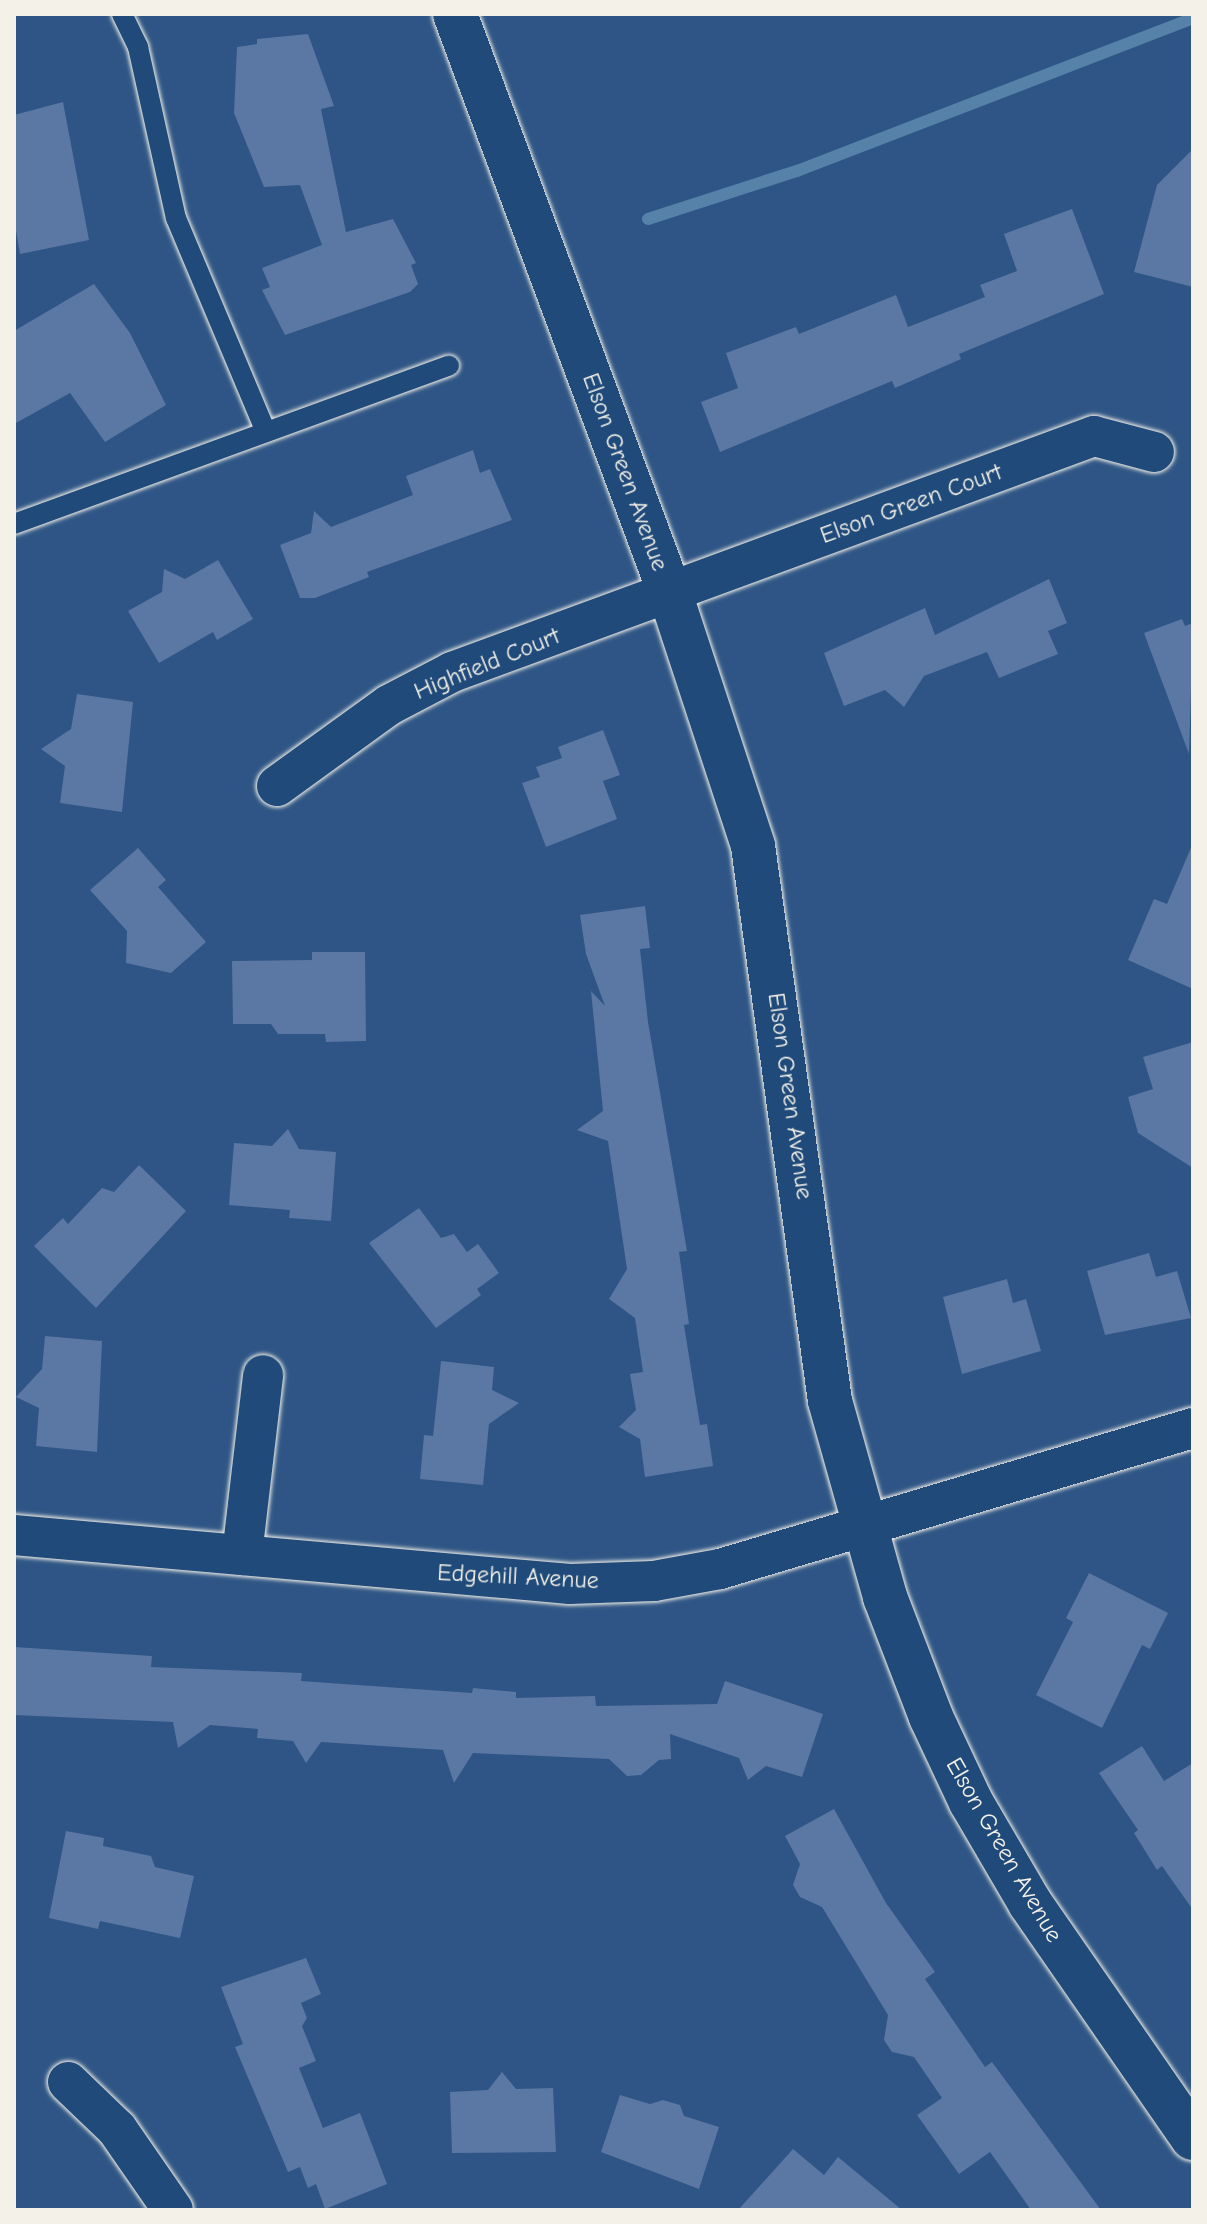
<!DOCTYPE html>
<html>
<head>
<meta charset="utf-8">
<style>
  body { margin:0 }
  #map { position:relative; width:1207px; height:2224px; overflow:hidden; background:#2e5585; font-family:"Comic Neue",sans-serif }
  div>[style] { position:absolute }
  .stream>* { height:12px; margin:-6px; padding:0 6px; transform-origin:6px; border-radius:6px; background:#5682a9 }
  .building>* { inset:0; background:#5b77a4 }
  .roads { filter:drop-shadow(0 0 2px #f4f1e8) drop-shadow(0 0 2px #f4f1e8) }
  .service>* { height:20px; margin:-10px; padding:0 10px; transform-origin:10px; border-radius:10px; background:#1f4a7a }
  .minor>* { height:40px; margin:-20px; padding:0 20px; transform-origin:20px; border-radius:20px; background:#1f4a7a }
  .tertiary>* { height:44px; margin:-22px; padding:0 22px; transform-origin:22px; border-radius:22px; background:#1f4a7a }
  span { translate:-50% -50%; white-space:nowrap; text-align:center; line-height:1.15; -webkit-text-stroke:6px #1f4a7a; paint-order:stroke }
  .street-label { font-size:24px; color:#f4f1e8 }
  .frame { position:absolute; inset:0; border:16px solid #f4f1e8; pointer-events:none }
</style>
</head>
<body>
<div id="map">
  <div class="stream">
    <i style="left:648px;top:219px;width:157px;rotate:-17.9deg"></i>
    <i style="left:797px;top:171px;width:425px;rotate:-21.1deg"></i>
  </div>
  <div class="building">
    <i style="clip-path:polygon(308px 34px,334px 106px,321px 109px,346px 232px,393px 219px,416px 263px,411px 265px,418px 284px,410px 292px,285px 335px,262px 290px,270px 287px,262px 268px,322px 245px,300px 185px,264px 187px,234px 113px,237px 47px,257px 44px,257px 39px)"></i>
    <i style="clip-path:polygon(63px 102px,89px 240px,20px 254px,14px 219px,14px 115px)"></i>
    <i style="clip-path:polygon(1193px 149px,1193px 287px,1134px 272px,1157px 185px)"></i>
    <i style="clip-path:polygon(1072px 209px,1104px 294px,959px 354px,961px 359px,895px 388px,892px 381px,720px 452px,701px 402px,738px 388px,726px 353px,796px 327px,799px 334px,896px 295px,908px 327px,985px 297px,980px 285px,1017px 271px,1004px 234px)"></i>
    <i style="clip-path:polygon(94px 284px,130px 333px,166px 405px,105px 442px,70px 393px,14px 424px,14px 331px)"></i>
    <i style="clip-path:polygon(473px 450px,480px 473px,490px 469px,512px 520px,367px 572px,369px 577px,315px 598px,300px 598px,280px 545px,311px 533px,314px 511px,331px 527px,413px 495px,406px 476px)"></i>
    <i style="clip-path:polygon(218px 560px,253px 619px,217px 640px,213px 632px,159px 663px,128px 611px,162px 592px,164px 569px,185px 579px)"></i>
    <i style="clip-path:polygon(1049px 579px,1067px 623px,1048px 631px,1058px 654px,999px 678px,987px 652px,924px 676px,904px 707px,885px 690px,844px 706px,824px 653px,925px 608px,935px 635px)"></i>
    <i style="clip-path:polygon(1182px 619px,1185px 626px,1193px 623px,1189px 754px,1144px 633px)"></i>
    <i style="clip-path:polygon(77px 694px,133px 702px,122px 812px,60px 803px,65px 766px,41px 749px,71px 729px)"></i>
    <i style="clip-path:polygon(603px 730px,620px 775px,603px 781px,617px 819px,546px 847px,522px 783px,540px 777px,536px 767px,562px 758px,558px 747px)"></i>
    <i style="clip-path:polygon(1193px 843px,1193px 989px,1128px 960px,1154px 899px,1167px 904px)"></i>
    <i style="clip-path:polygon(138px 848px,166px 880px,158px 887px,206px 942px,171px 973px,126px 963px,127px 931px,90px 890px)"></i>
    <i style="clip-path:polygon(645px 906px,650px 948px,640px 949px,648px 1022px,687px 1251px,679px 1252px,689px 1324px,684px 1325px,700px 1425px,707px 1424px,713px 1466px,645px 1477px,640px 1439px,619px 1427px,636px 1410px,630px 1374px,643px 1372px,635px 1318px,609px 1299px,627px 1269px,608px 1141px,577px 1130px,603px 1111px,591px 991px,605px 1006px,586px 954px,580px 915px)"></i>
    <i style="clip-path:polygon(312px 952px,365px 952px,366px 1041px,326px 1042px,325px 1034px,278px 1034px,271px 1024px,233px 1024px,232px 961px,312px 960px)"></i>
    <i style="clip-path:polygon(1193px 1042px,1193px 1168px,1138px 1133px,1128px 1097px,1153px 1089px,1143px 1057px)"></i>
    <i style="clip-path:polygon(288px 1129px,299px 1149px,336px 1152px,331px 1221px,289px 1218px,290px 1210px,229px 1205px,234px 1143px,272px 1146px)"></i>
    <i style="clip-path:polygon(139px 1165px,186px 1211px,96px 1308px,34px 1246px,63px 1218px,68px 1224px,102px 1188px,114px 1192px)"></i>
    <i style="clip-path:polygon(419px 1208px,441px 1238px,454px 1234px,467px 1252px,478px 1244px,499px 1273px,477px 1289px,481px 1295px,436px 1328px,369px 1243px)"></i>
    <i style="clip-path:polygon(1149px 1253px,1156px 1277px,1177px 1271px,1191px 1318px,1105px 1335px,1087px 1271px)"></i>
    <i style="clip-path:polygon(1007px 1279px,1013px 1303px,1026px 1299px,1041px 1351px,962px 1374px,943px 1297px)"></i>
    <i style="clip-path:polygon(45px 1336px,102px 1341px,97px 1452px,36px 1446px,39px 1408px,16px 1397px,42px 1369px)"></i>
    <i style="clip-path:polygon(441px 1361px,494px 1367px,492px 1390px,519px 1403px,489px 1424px,483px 1485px,420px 1479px,424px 1435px,433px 1436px)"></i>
    <i style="clip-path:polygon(1089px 1573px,1168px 1613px,1150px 1649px,1142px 1645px,1102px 1728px,1036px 1695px,1073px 1622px,1066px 1618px)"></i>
    <i style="clip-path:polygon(14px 1647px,152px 1656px,151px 1667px,302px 1673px,301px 1681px,472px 1693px,473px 1688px,516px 1692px,516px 1698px,595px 1696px,596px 1706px,717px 1704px,725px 1681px,823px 1714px,802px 1777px,766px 1766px,748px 1780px,739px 1758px,670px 1734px,671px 1759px,659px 1760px,641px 1775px,627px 1776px,609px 1759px,473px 1753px,454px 1783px,443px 1750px,321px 1742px,306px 1763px,293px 1741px,257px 1738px,258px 1729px,210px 1725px,178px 1748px,173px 1722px,14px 1715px)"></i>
    <i style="clip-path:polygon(1142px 1746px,1164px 1781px,1193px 1763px,1193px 1910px,1162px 1866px,1157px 1870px,1134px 1833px,1138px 1830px,1099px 1773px)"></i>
    <i style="clip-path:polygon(834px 1809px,886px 1903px,935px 1972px,925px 1979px,985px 2067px,992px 2062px,1101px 2210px,1031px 2210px,990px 2152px,959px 2174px,917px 2115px,942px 2098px,914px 2057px,892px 2052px,884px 2040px,888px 2015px,822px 1907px,800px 1897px,793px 1885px,800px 1864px,785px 1836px)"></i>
    <i style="clip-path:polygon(66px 1831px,104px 1838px,103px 1846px,151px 1856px,155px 1867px,194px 1876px,180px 1938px,100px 1921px,98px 1929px,49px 1918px)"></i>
    <i style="clip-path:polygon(306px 1958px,321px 1994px,301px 2003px,307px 2018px,302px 2026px,316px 2061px,299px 2068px,323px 2128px,360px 2113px,387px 2184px,325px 2209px,316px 2184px,308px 2188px,300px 2167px,288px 2172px,235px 2047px,243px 2044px,221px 1987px)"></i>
    <i style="clip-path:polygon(502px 2072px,516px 2089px,553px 2088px,556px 2152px,452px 2153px,450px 2092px,488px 2090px)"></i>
    <i style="clip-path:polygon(620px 2095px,650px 2104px,663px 2100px,680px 2105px,684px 2116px,719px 2127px,699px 2189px,601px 2152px)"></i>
    <i style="clip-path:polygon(793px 2149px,824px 2175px,838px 2157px,902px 2210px,738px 2210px)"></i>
  </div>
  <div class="roads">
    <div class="service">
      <i style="left:122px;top:14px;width:37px;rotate:64deg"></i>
      <i style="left:138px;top:47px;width:175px;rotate:77.5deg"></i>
      <i style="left:176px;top:218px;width:232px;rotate:67.2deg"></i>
      <i style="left:14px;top:524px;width:463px;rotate:-20deg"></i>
    </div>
    <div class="minor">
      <i style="left:277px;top:786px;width:138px;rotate:-35.9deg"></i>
      <i style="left:389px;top:705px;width:71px;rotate:-27.6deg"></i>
      <i style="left:452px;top:672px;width:684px;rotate:-20.18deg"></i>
      <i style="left:1094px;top:436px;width:62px;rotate:14.9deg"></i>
      <i style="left:14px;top:1535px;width:558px;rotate:5.04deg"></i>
      <i style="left:570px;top:1584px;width:84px;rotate:-2deg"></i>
      <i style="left:654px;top:1581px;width:67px;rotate:-10.3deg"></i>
      <i style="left:720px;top:1569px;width:494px;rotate:-16.6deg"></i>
      <i style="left:242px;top:1555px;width:181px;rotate:-83.3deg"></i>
      <i style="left:68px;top:2082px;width:68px;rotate:43.8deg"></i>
      <i style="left:117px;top:2129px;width:98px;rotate:55.3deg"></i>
    </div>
    <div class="tertiary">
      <i style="left:455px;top:14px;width:618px;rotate:69.63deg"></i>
      <i style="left:670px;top:593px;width:266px;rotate:71.8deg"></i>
      <i style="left:753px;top:846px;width:560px;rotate:82.1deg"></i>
      <i style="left:830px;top:1401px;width:204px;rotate:74.3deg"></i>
      <i style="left:885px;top:1597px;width:129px;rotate:69deg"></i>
      <i style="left:931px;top:1717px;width:94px;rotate:64.8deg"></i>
      <i style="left:971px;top:1802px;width:117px;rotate:59.7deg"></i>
      <i style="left:1030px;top:1903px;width:286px;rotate:55.3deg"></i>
    </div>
  </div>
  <div class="street-label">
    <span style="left:625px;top:472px;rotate:70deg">Elson Green Avenue</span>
    <span style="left:911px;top:504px;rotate:-20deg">Elson Green Court</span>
    <span style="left:487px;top:664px;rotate:-22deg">Highfield Court</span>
    <span style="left:790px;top:1096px;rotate:82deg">Elson Green Avenue</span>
    <span style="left:518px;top:1577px;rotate:3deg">Edgehill Avenue</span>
    <span style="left:1004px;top:1850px;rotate:60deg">Elson Green Avenue</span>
  </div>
  <div class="frame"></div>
</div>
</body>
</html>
